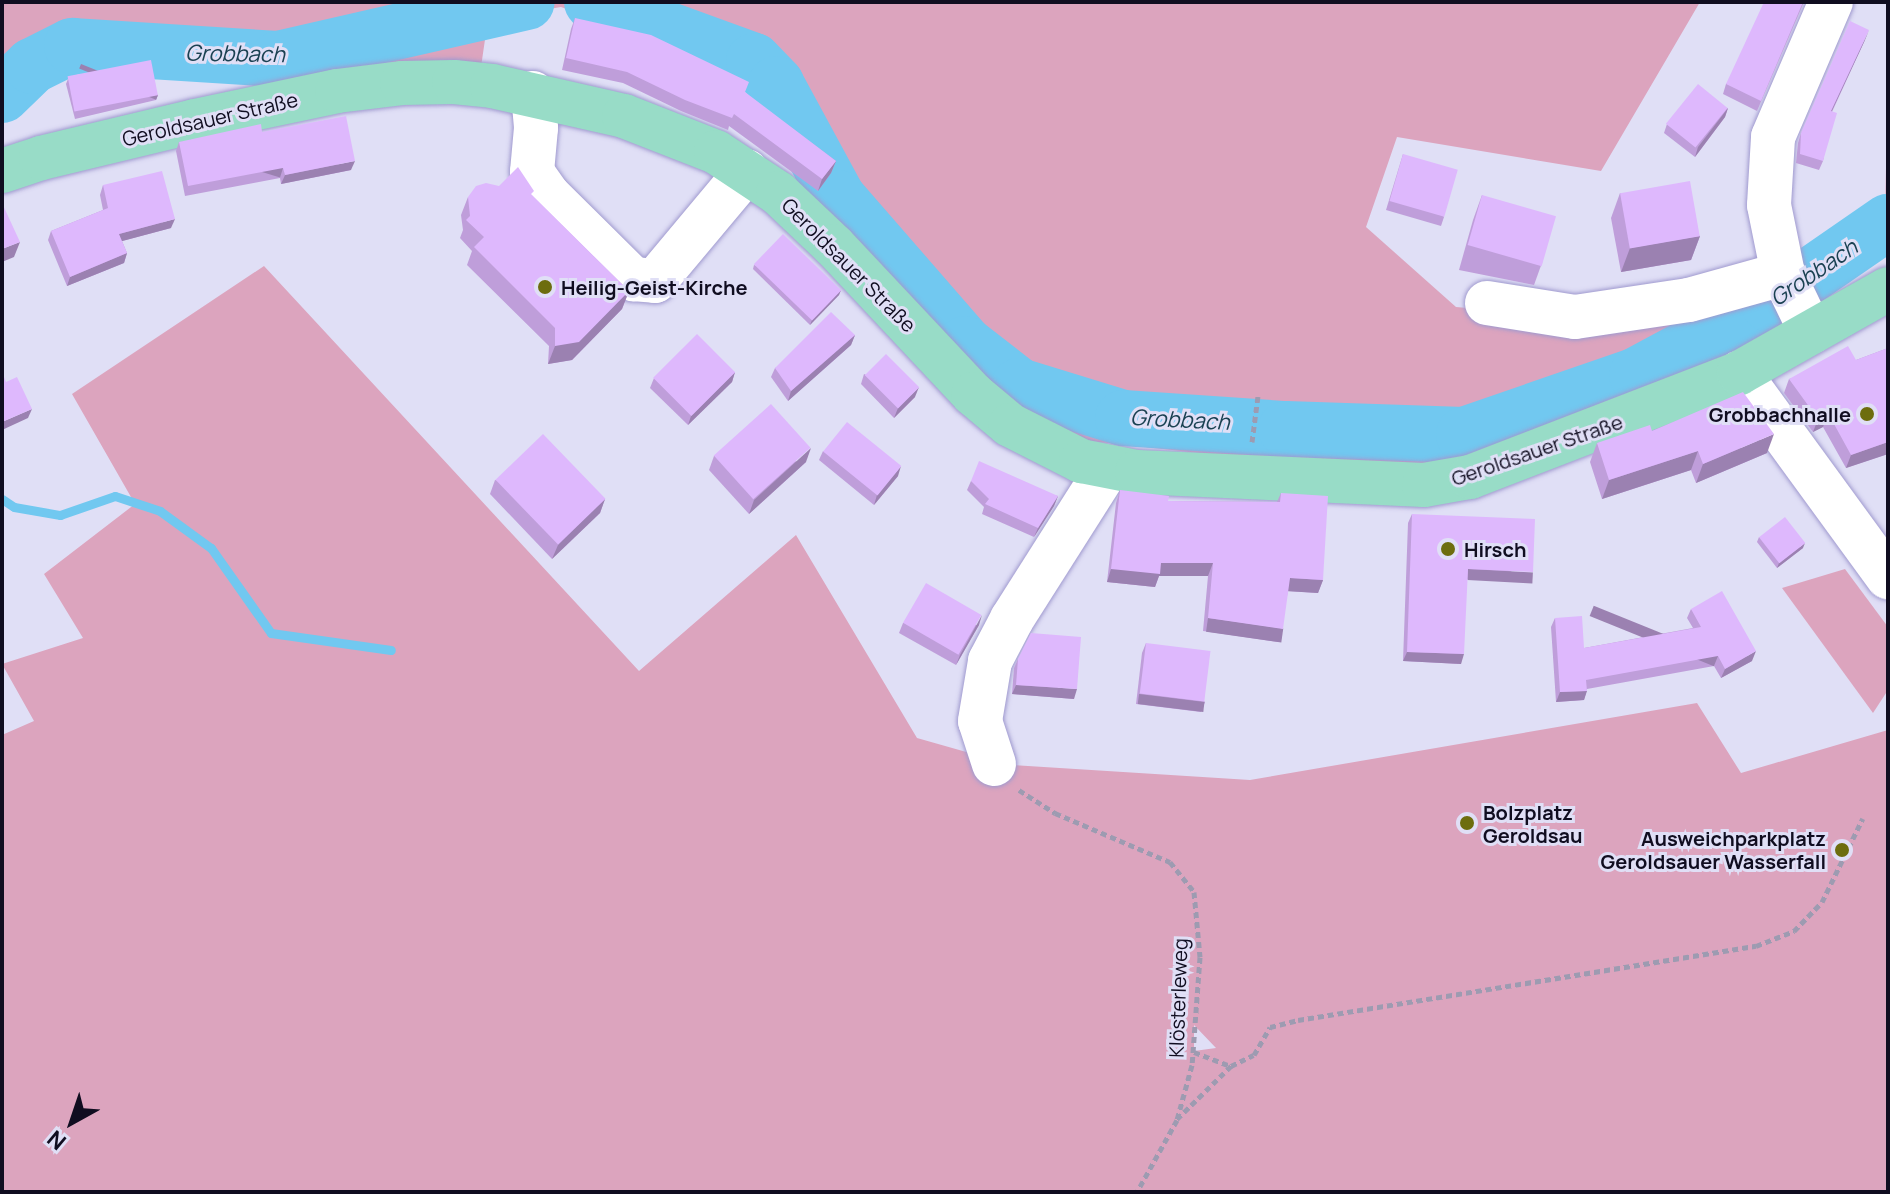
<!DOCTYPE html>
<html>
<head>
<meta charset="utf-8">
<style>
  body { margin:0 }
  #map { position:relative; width:1890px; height:1194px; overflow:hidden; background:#e0dff6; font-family:Manrope,sans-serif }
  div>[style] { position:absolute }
  .green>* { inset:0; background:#dca4be }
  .stream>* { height:9px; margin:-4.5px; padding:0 4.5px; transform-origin:4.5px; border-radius:4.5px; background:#71c8f0 }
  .river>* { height:56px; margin:-28px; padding:0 28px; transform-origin:28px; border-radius:28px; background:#71c8f0 }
  .path>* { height:5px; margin-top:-2.5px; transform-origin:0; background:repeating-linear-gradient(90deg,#9d9bb1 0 6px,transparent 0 10px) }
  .roads { filter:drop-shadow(0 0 2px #a09acf) drop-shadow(0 0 2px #a09acf) }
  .minor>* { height:44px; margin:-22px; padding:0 22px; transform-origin:22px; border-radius:22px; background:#fff }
  .major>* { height:44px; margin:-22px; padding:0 22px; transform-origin:22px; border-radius:22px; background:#98dcc7 }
  .wall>* { inset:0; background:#bf9eda }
  .shaded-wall>* { inset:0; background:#9b81b1; transform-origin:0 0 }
  .building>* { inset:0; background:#deb8fd; transform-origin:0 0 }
  .dots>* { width:22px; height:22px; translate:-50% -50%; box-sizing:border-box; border:4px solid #e0dff6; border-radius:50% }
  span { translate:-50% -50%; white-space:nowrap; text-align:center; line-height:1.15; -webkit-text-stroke:6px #e0dff6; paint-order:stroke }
  .street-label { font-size:20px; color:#100d20 }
  .poi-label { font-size:20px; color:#100d20; font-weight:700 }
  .left { translate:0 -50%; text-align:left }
  .right { translate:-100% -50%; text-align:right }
  .water-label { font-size:22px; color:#1a4152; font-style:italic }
  .frame { position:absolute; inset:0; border:4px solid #100d20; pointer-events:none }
  .north { position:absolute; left:32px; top:1082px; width:80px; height:80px; -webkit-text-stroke:6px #e0dff6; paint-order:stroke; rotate:220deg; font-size:22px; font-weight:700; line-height:32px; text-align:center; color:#100d20 }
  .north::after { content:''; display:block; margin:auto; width:28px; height:36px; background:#100d20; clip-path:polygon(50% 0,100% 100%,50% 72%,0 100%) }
</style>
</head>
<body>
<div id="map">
  <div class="green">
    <i style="clip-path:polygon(2px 2px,1700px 2px,1601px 171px,1397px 137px,1366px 227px,1456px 307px,1575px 317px,1689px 300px,1699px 334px,1548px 400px,1455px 466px,1245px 458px,1072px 439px,997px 389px,821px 193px,800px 141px,751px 73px,561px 7px,488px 19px,481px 67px,347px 59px,259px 69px,76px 54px,2px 80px)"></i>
    <i style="clip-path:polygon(1886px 2px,1888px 215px,1885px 216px,1886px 167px)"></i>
    <i style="clip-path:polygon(evenodd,264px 266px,639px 671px,796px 535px,917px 738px,1012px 765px,1250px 780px,1697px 703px,1741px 773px,1888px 730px,1888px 1192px,2px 1192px,2px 735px,34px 721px,2px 664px,83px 638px,44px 574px,135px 504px,72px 394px,264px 266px,1194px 1025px,1216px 1048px,1194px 1051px,1194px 1025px)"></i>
    <i style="clip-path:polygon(1845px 569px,1888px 627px,1888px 690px,1873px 713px,1782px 588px)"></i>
  </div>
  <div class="stream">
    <i style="left:2px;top:499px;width:14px;rotate:34deg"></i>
    <i style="left:14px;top:507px;width:47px;rotate:9.9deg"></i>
    <i style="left:60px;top:515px;width:58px;rotate:-19.1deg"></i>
    <i style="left:115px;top:496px;width:47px;rotate:18.4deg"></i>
    <i style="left:160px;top:511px;width:63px;rotate:36deg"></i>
    <i style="left:211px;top:548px;width:104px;rotate:54.8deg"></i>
    <i style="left:271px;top:633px;width:121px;rotate:8.1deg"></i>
  </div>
  <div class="river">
    <i style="left:592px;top:2px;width:172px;rotate:20deg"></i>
    <i style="left:754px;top:61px;width:32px;rotate:46deg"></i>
    <i style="left:776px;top:84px;width:130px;rotate:61.5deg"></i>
    <i style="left:838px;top:198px;width:194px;rotate:49deg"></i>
    <i style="left:965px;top:344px;width:68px;rotate:37.9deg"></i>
    <i style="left:1019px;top:386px;width:109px;rotate:17.1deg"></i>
    <i style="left:1123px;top:418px;width:163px;rotate:3.9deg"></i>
    <i style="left:1286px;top:429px;width:178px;rotate:1.9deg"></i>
    <i style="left:1464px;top:435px;width:183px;rotate:-19.1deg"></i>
    <i style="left:1637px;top:375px;width:150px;rotate:-28.3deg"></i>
    <i style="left:1769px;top:304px;width:145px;rotate:-34.6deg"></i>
    <i style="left:2px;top:95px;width:42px;rotate:-44deg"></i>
    <i style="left:32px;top:66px;width:45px;rotate:-26.6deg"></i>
    <i style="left:72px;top:46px;width:206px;rotate:3.6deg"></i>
    <i style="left:278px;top:59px;width:255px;rotate:-12.9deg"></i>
  </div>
  <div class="path">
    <i style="left:1252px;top:442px;width:46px;rotate:-82.6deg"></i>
    <i style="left:1019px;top:790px;width:43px;rotate:32.6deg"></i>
    <i style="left:1055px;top:813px;width:125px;rotate:23.1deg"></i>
    <i style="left:1170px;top:862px;width:38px;rotate:51deg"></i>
    <i style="left:1194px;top:892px;width:65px;rotate:84.7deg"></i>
    <i style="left:1200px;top:957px;width:108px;rotate:94.2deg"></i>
    <i style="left:1192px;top:1065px;width:57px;rotate:105.3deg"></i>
    <i style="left:1177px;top:1120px;width:82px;rotate:119.1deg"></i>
    <i style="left:1194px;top:1052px;width:40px;rotate:21deg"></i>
    <i style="left:1231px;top:1066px;width:25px;rotate:-26deg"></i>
    <i style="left:1254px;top:1055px;width:32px;rotate:-60deg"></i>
    <i style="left:1270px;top:1027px;width:29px;rotate:-14deg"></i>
    <i style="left:1298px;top:1020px;width:464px;rotate:-9.2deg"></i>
    <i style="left:1756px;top:946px;width:41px;rotate:-21.5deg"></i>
    <i style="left:1794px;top:931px;width:40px;rotate:-46deg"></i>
    <i style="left:1822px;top:902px;width:93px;rotate:-64deg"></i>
    <i style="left:1177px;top:1119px;width:76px;rotate:-44.5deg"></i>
  </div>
  <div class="roads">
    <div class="minor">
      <i style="left:533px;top:93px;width:35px;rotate:85deg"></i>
      <i style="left:536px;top:128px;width:44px;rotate:95.2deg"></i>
      <i style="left:532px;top:172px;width:28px;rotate:55deg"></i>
      <i style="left:548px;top:195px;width:120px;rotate:44.7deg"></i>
      <i style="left:633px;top:279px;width:22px;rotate:5deg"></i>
      <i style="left:655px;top:281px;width:143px;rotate:-50.1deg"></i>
      <i style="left:1487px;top:303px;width:89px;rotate:9deg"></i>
      <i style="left:1575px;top:317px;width:115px;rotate:-8.5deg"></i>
      <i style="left:1689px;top:300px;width:98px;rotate:-15.5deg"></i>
      <i style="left:1811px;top:332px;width:64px;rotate:-115.8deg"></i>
      <i style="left:1783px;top:274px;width:70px;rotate:-101.5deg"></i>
      <i style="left:1769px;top:205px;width:68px;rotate:-86.6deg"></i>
      <i style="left:1773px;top:137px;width:147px;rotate:-66.8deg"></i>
      <i style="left:1739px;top:373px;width:253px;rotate:53.9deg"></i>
      <i style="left:994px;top:764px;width:45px;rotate:-108deg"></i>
      <i style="left:980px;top:721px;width:61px;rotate:-80.5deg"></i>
      <i style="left:990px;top:661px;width:47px;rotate:-62.4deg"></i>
      <i style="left:1012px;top:619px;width:179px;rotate:-57.6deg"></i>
    </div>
    <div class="major">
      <i style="left:2px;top:171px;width:41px;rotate:-18.4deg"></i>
      <i style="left:41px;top:158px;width:158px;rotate:-13.5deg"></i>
      <i style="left:195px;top:121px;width:145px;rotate:-11.9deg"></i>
      <i style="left:337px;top:91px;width:65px;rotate:-7deg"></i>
      <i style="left:402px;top:83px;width:52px;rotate:-1.1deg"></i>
      <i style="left:454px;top:82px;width:38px;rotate:6deg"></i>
      <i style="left:492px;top:86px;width:135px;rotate:12.8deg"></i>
      <i style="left:624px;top:116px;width:99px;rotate:21.4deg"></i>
      <i style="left:716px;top:152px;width:74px;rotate:33.5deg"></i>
      <i style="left:778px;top:193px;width:77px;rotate:43.4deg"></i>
      <i style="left:834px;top:246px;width:203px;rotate:46.8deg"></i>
      <i style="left:973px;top:394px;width:48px;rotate:40deg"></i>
      <i style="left:1010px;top:425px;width:80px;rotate:26.9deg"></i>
      <i style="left:1081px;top:461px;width:57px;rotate:11.1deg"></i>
      <i style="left:1137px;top:472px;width:287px;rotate:2.6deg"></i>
      <i style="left:1424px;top:485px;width:47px;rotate:-9.9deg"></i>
      <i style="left:1470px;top:477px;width:288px;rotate:-21.1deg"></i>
      <i style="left:1739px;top:373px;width:171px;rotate:-29.4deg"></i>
    </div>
  </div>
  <div class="wall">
    <i style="clip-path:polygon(1804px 2px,1757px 111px,1723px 94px,1726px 84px)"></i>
    <i style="clip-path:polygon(575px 18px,745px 93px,836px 161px,831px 173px,818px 191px,729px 126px,728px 130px,681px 111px,623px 83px,562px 70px,571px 29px)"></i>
    <i style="clip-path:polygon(1865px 40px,1832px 112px,1823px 161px,1819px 170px,1796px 163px,1798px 143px,1801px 133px)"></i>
    <i style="clip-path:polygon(68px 79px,158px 95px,156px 100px,75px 119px,66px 84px)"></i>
    <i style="clip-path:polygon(1728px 108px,1725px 117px,1695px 157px,1664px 133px,1667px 124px)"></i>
    <i style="clip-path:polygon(262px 132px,351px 170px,281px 184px,280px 178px,185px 196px,176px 151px,179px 142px)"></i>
    <i style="clip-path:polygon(1403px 154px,1444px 217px,1441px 226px,1386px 210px)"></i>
    <i style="clip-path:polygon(103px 185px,171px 228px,122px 241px,127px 253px,124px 263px,67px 286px,48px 240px,51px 231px,103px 210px,100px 195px)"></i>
    <i style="clip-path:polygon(1620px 193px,1700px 236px,1691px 260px,1621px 272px,1611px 218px)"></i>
    <i style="clip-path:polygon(1482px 195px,1543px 260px,1534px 285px,1459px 270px,1473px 220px)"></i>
    <i style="clip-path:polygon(532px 196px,629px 291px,622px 309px,572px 360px,548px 364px,549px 346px,467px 265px,472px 251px,460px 238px,463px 230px,461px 215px,468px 197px)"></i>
    <i style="clip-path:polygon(754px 265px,841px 290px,839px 295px,810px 325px,753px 269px)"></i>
    <i style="clip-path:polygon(855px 335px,851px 345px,788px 401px,771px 377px,775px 368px)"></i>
    <i style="clip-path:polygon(1888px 348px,1888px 454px,1846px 468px,1823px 427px,1813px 432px,1784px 393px,1789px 379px,1856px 360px)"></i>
    <i style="clip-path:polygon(735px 372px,732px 382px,688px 425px,650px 388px,654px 378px)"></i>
    <i style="clip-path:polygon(864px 374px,915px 397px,894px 418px,861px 384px)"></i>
    <i style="clip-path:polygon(1652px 431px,1767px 453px,1696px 483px,1691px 470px,1602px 499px,1590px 462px,1597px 443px)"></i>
    <i style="clip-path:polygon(823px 451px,898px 476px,874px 505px,819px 460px)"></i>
    <i style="clip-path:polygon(714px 456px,806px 462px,749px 514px,709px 470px)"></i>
    <i style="clip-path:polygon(495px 480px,605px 499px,600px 513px,552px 559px,490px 494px)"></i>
    <i style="clip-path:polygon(971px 481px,1058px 496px,1054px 506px,1034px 537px,982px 514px,984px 507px,967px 490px)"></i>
    <i style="clip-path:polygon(1120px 490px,1168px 501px,1277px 502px,1281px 493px,1323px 580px,1318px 593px,1288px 591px,1278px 642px,1203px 631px,1208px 576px,1159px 576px,1155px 587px,1107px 582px,1116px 503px)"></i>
    <i style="clip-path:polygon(1412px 514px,1529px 582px,1467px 579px,1461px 664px,1403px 661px,1408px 523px)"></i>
    <i style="clip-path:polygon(1759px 537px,1803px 548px,1777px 568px,1757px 542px)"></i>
    <i style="clip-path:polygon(1691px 609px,1752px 661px,1721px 678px,1714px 666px,1587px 689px,1584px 700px,1556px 702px,1551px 627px,1555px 618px,1584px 648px,1693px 628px,1687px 618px)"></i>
    <i style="clip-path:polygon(903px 623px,979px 625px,956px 665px,899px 633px)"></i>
    <i style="clip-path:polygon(1146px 643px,1205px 702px,1201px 712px,1136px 704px,1142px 653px)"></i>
    <i style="clip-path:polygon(1018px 659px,1074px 699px,1012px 694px,1014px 668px)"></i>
  </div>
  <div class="shaded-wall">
    <i style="clip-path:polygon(1869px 30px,1865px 40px,1827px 121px,1831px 111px)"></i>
    <i style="left:158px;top:95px;width:5px;height:83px;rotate:112deg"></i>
    <i style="clip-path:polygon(1728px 108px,1725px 117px,1695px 157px,1698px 147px)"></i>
    <i style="clip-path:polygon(355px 161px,351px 170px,281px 184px,285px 175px)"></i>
    <i style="clip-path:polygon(836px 161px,831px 173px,818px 191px,822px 179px)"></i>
    <i style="left:283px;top:168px;width:10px;height:97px;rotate:107deg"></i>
    <i style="clip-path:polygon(175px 219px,171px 228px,115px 243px,119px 234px)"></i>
    <i style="clip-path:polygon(1700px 236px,1691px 260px,1621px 272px,1630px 248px)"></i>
    <i style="clip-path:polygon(20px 242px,14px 257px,2px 262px,2px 249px)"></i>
    <i style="clip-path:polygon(127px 253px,124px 263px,67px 286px,70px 277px)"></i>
    <i style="clip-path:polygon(841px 290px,839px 295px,810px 325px,812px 320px)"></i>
    <i style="clip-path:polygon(629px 291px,622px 309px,572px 360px,548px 364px,555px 346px)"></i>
    <i style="clip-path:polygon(855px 335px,851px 345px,788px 401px,791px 391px)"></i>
    <i style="clip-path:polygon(735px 372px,732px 382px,688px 425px,691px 416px)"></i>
    <i style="clip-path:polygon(919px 387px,915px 397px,894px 418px,898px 408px)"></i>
    <i style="clip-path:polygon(32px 409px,28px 418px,2px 430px,2px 422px)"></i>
    <i style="clip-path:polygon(1828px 413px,1823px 427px,1813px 432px,1818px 419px)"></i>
    <i style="clip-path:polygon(1774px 434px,1767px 453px,1696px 483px,1703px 464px)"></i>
    <i style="clip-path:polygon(1888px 442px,1888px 454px,1846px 468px,1851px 455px)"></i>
    <i style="clip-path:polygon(811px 448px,806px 462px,749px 514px,754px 500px)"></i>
    <i style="clip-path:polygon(1698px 451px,1691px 470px,1602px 499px,1609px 480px)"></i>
    <i style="clip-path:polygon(901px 466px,898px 476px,874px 505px,877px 495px)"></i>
    <i style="clip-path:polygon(1058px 496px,1054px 506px,1034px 537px,1038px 528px)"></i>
    <i style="clip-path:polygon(605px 499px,600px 513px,552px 559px,558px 545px)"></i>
    <i style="clip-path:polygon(1805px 543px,1803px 548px,1777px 568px,1779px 563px)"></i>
    <i style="clip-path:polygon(1161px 563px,1213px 563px,1208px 576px,1159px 576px,1155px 587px,1107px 582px,1111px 569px)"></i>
    <i style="left:1468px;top:569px;width:65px;height:11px;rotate:3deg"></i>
    <i style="clip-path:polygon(1290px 578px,1323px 580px,1318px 593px,1285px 591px)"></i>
    <i style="clip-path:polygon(982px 615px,979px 625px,956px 665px,960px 655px)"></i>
    <i style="left:1208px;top:618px;width:76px;height:14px;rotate:8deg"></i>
    <i style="clip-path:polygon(1756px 651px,1752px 661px,1721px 678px,1725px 669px)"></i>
    <i style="clip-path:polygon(1407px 652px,1464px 654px,1461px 664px,1403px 661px)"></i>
    <i style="left:1718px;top:656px;width:11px;height:134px;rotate:112deg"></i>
    <i style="clip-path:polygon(1016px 685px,1077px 689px,1074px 699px,1012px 694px)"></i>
    <i style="clip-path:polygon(1587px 691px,1584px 700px,1556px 702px,1560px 692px)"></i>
    <i style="left:1139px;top:694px;width:66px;height:10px;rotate:7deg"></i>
  </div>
  <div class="building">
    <i style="clip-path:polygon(1764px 2px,1803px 2px,1761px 101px,1726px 84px)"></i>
    <i style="clip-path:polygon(575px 18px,651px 35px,749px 82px,745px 92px,836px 161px,822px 179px,734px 114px,732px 118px,685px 100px,627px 72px,566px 58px)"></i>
    <i style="clip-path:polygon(1850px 21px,1869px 30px,1831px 111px,1837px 113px,1823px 161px,1800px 154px,1801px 133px)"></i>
    <i style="left:151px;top:60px;width:36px;height:85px;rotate:79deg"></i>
    <i style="left:1698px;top:84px;width:38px;height:51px;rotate:39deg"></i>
    <i style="clip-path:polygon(346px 116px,355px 161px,285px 175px,283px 168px,188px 186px,179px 142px,261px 124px,262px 132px)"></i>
    <i style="left:1403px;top:154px;width:57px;height:49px;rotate:16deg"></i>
    <i style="clip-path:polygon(518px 167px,534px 191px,531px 194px,629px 291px,579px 342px,555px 346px,555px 328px,474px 247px,484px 237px,466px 220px,470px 216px,468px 197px,476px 186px,486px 183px,499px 186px)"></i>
    <i style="clip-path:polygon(162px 171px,175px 219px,119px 234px,127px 253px,70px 277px,51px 231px,108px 208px,103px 185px)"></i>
    <i style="left:1690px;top:181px;width:56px;height:71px;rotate:80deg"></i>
    <i style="left:1482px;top:195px;width:77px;height:52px;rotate:16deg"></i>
    <i style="clip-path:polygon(2px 203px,20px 242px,2px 249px)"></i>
    <i style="left:783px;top:234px;width:81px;height:42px;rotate:44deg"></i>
    <i style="clip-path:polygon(831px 312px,855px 335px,791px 391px,775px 368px)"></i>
    <i style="left:697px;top:334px;width:54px;height:62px;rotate:45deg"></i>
    <i style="clip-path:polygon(1848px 346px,1856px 360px,1888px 348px,1888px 442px,1851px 455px,1828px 413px,1818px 419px,1789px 379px)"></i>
    <i style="left:886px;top:354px;width:47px;height:30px;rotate:45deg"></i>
    <i style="clip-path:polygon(2px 372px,6px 382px,17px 377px,32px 409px,2px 422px)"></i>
    <i style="clip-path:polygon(1743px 392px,1774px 434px,1703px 464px,1698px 451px,1609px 480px,1597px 443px,1650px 425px,1652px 431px)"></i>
    <i style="left:771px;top:404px;width:59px;height:77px;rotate:48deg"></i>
    <i style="left:847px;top:422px;width:70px;height:38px;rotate:39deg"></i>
    <i style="left:543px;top:434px;width:90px;height:66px;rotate:46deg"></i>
    <i style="clip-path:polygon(979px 461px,1058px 496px,1038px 528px,985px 504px,989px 499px,971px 481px)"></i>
    <i style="clip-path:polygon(1120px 490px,1169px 496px,1168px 501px,1280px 502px,1281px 493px,1328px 496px,1323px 580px,1290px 578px,1283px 629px,1208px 618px,1213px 563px,1161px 563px,1160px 574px,1111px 569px)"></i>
    <i style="clip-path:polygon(1412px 514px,1535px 519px,1533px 572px,1468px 569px,1464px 654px,1407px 652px)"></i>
    <i style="left:1785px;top:517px;width:33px;height:33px;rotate:52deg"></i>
    <i style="left:926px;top:583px;width:64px;height:46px;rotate:30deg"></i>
    <i style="clip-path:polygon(1722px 591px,1756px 651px,1725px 669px,1718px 656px,1586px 680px,1587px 691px,1560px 692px,1555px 618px,1582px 616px,1584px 648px,1701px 627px,1691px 609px)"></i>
    <i style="clip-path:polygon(1031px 633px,1081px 637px,1077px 689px,1016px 685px,1018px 659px)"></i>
    <i style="left:1146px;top:643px;width:65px;height:51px;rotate:7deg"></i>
  </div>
  <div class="dots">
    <i style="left:545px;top:287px;background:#6d6d0e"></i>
    <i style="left:1867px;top:414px;background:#6d6d0e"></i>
    <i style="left:1448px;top:549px;background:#6d6d0e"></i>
    <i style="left:1467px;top:823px;background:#6d6d0e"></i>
    <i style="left:1842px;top:850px;background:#6d6d0e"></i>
  </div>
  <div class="street-label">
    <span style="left:210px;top:119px;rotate:-13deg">Geroldsauer Straße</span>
    <span style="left:849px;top:265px;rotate:45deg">Geroldsauer Straße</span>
    <span style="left:1537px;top:450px;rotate:-19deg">Geroldsauer Straße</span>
    <span style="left:1178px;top:998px;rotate:-88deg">Klösterleweg</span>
  </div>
  <div class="poi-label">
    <span class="left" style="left:561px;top:287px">Heilig-Geist-Kirche</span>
    <span class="right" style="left:1851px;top:414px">Grobbachhalle</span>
    <span class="left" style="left:1464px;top:549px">Hirsch</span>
    <span class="left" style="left:1483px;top:824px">Bolzplatz<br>Geroldsau</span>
    <span class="right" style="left:1826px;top:850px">Ausweichparkplatz<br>Geroldsauer Wasserfall</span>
  </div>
  <div class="water-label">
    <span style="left:235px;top:54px;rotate:1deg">Grobbach</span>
    <span style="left:1814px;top:273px;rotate:-34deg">Grobbach</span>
    <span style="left:1180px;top:420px;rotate:3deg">Grobbach</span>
  </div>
  <div class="frame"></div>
  <div class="north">N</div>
</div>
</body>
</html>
